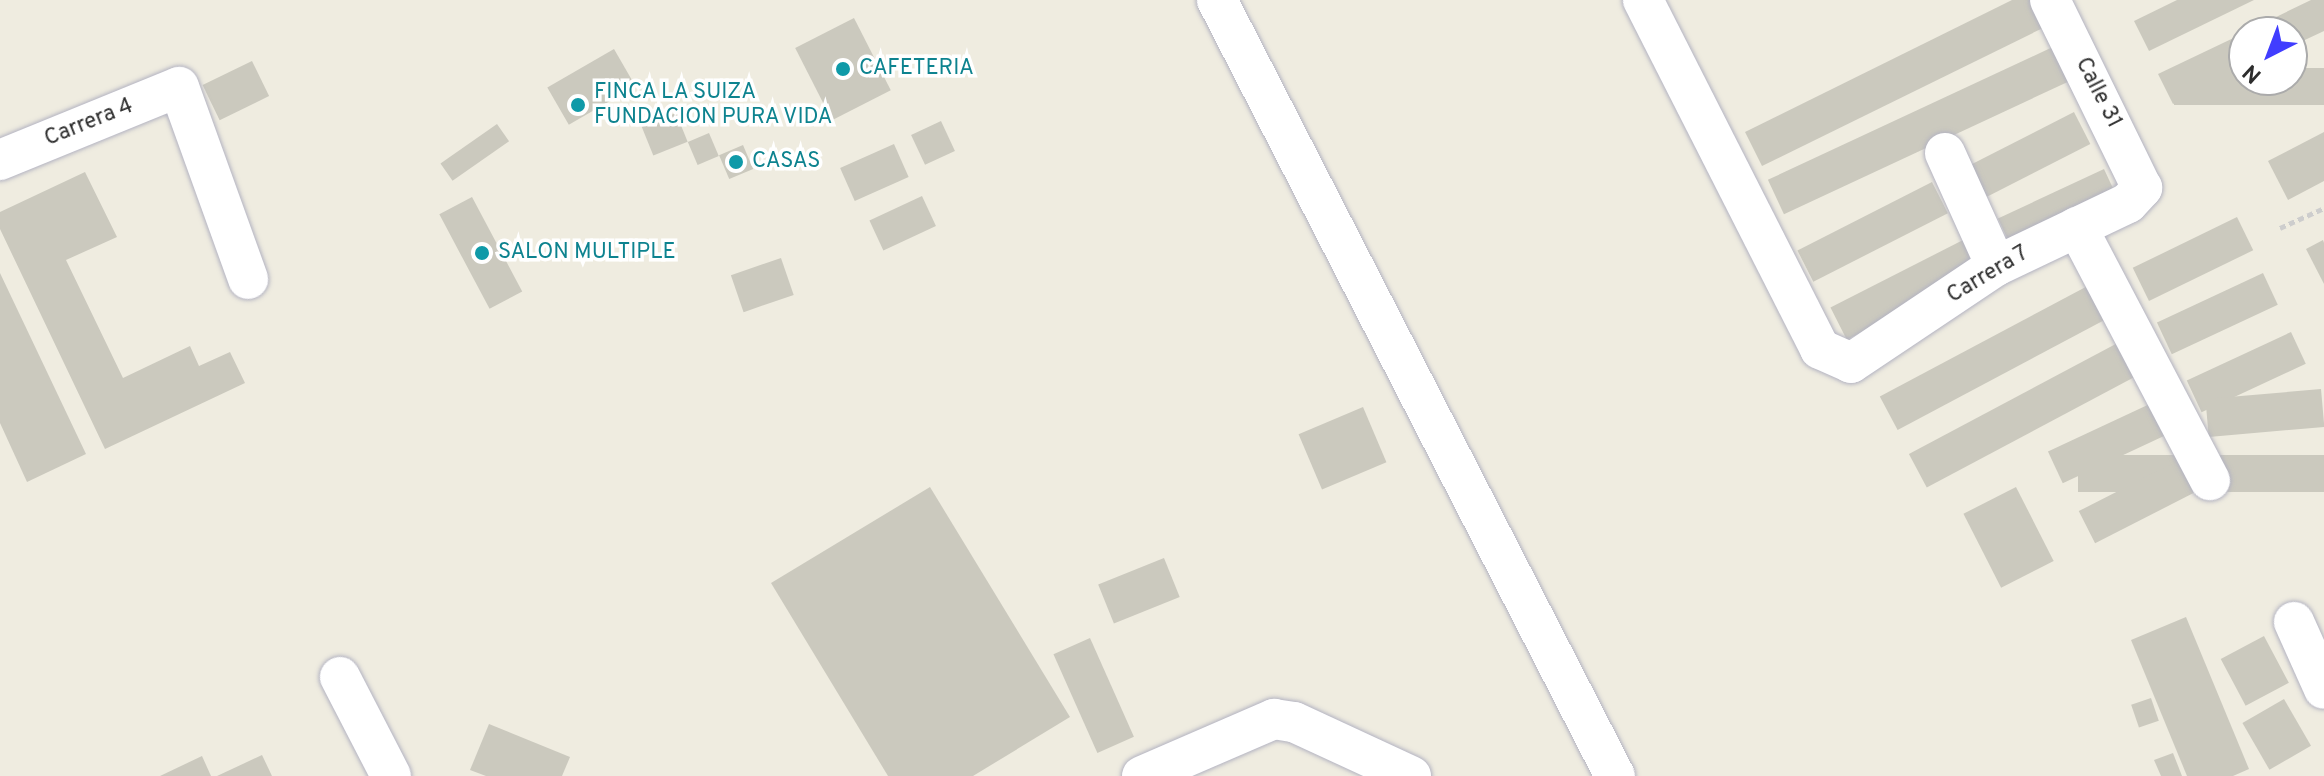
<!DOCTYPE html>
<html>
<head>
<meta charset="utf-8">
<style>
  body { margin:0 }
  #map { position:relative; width:2324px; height:776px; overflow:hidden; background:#efece0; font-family:Overpass,sans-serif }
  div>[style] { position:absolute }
  .building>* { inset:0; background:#cbc9be; transform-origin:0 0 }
  .path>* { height:5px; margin-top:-2.5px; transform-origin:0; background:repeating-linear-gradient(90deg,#cdcdcd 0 6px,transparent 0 10px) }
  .roads { filter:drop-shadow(0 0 2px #b3b3c1) drop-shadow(0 0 2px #b3b3c1) }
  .minor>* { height:40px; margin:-20px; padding:0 20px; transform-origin:20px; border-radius:20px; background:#fff }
  .dots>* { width:22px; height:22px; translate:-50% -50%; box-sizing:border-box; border:4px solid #fff; border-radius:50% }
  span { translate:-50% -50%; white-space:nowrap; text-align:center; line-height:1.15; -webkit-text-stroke:7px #fff; paint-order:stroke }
  .culture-label { font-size:22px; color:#0d838f }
  .left { translate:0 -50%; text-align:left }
  .street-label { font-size:22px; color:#2d2d2d }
  .north { position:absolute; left:2228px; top:16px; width:80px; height:80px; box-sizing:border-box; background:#fff; border:2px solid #ababab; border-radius:50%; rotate:222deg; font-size:22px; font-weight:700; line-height:32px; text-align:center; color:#2d2d2d }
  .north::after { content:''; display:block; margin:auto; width:28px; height:36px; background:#413dff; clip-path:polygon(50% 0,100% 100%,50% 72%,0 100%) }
</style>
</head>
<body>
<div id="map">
  <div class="building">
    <i style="clip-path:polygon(2012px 0,2035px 0,2047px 26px,1762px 166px,1745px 132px)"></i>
    <i style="clip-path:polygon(2177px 0,2254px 0,2149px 51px,2134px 21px)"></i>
    <i style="clip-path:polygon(2311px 0,2324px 0,2324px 31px,2292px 46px,2292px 32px,2245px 32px)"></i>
    <i style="left:854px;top:18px;width:81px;height:66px;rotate:63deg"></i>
    <i style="clip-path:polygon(2244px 33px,2244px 70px,2173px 104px,2158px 74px)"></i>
    <i style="left:2057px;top:45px;width:38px;height:319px;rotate:65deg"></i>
    <i style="left:614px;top:49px;width:43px;height:77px;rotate:60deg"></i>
    <i style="left:252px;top:61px;width:39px;height:55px;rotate:64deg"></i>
    <i style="left:2324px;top:68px;width:37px;height:150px;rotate:90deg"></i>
    <i style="left:2074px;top:112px;width:36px;height:116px;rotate:63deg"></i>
    <i style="left:676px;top:113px;width:31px;height:37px;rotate:68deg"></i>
    <i style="left:941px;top:121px;width:33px;height:33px;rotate:65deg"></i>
    <i style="left:497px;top:124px;width:21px;height:69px;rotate:55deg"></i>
    <i style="clip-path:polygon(2324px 132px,2324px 181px,2288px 200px,2268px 161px)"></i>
    <i style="left:709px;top:133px;width:25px;height:23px;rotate:67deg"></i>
    <i style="left:894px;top:144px;width:36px;height:59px;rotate:66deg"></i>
    <i style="left:743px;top:145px;width:26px;height:26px;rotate:67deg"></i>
    <i style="left:2104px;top:169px;width:35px;height:117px;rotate:65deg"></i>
    <i style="clip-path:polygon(85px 172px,117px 237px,66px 260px,123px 378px,190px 346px,199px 366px,230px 352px,245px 383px,105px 449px,0 229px,0 212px)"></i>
    <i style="left:1932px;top:182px;width:35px;height:151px;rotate:63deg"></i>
    <i style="left:922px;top:196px;width:33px;height:58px;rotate:65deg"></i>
    <i style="left:472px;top:197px;width:107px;height:37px;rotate:62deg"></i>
    <i style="left:2237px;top:217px;width:37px;height:116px;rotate:64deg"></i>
    <i style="left:1965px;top:239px;width:36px;height:151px;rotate:63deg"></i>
    <i style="clip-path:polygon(2323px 240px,2324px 243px,2324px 284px,2306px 249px)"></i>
    <i style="left:781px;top:258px;width:39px;height:53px;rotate:71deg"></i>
    <i style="clip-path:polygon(0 273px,86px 454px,27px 482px,0 423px)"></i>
    <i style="left:2263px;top:273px;width:35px;height:117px;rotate:65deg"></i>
    <i style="left:2097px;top:281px;width:38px;height:246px;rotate:62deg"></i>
    <i style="left:2291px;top:332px;width:35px;height:115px;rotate:65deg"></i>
    <i style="left:2127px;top:338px;width:38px;height:247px;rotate:62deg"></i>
    <i style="left:2321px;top:389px;width:38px;height:116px;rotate:85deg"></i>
    <i style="left:2154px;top:402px;width:35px;height:117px;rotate:65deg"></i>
    <i style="left:1363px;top:407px;width:60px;height:70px;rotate:67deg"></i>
    <i style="left:2324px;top:455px;width:37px;height:246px;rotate:90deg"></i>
    <i style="left:2183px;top:458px;width:36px;height:117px;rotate:63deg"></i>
    <i style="clip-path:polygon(930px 487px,1070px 717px,973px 776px,888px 776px,771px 583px)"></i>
    <i style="left:2016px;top:487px;width:83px;height:59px;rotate:63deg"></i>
    <i style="left:1164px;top:558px;width:42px;height:71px;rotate:68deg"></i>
    <i style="clip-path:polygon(2186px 617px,2249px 769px,2233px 776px,2187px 776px,2131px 640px)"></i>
    <i style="left:2264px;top:636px;width:53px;height:49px;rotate:62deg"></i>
    <i style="left:1090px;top:638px;width:108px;height:40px;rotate:66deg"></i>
    <i style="left:2151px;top:698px;width:24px;height:21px;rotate:71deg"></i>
    <i style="left:2284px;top:699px;width:54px;height:48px;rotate:60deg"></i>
    <i style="clip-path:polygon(489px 724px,570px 757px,562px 776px,486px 776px,470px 770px)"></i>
    <i style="clip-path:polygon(2173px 753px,2182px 776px,2161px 776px,2154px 760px)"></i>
    <i style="clip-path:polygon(262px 755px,272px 776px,217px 776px)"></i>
    <i style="clip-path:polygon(202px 756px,211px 776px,160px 776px)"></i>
  </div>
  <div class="path">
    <i style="left:2280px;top:228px;width:48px;rotate:-24.4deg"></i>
  </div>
  <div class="roads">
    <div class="minor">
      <i style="left:1217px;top:0;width:872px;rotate:62.85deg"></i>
      <i style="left:1643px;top:0;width:391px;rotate:63.1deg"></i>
      <i style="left:1820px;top:349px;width:34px;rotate:24deg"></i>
      <i style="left:1851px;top:363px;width:174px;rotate:-33.8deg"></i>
      <i style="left:1996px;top:266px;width:146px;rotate:-25.5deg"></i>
      <i style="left:2128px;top:203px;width:21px;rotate:-47deg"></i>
      <i style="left:2142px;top:188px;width:209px;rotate:-116.1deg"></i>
      <i style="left:1945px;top:153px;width:124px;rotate:65.7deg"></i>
      <i style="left:0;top:160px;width:193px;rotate:-22.2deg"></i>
      <i style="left:179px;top:87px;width:204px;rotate:70.2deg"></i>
      <i style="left:2077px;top:227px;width:286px;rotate:62.3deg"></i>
      <i style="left:2294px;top:622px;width:73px;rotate:65.9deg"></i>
      <i style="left:340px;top:677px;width:111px;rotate:62.7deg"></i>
      <i style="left:1142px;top:776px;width:144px;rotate:-23.4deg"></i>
      <i style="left:1274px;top:719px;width:20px;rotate:9deg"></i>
      <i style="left:1294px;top:722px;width:129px;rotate:24.8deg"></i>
    </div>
  </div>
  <div class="dots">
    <i style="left:843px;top:69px;background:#0f9aa8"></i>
    <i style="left:578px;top:105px;background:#0f9aa8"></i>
    <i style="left:736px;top:162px;background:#0f9aa8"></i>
    <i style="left:482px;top:253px;background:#0f9aa8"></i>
  </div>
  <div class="culture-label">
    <span class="left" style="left:859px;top:69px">CAFETERIA</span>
    <span class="left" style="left:594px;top:105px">FINCA LA SUIZA<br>FUNDACION PURA VIDA</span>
    <span class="left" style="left:752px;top:162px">CASAS</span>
    <span class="left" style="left:498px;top:253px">SALON MULTIPLE</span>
  </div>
  <div class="street-label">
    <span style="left:2098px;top:93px;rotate:63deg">Calle 31</span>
    <span style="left:89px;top:123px;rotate:-22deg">Carrera 4</span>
    <span style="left:1988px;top:275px;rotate:-31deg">Carrera 7</span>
  </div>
  <div class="north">N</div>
</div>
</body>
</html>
